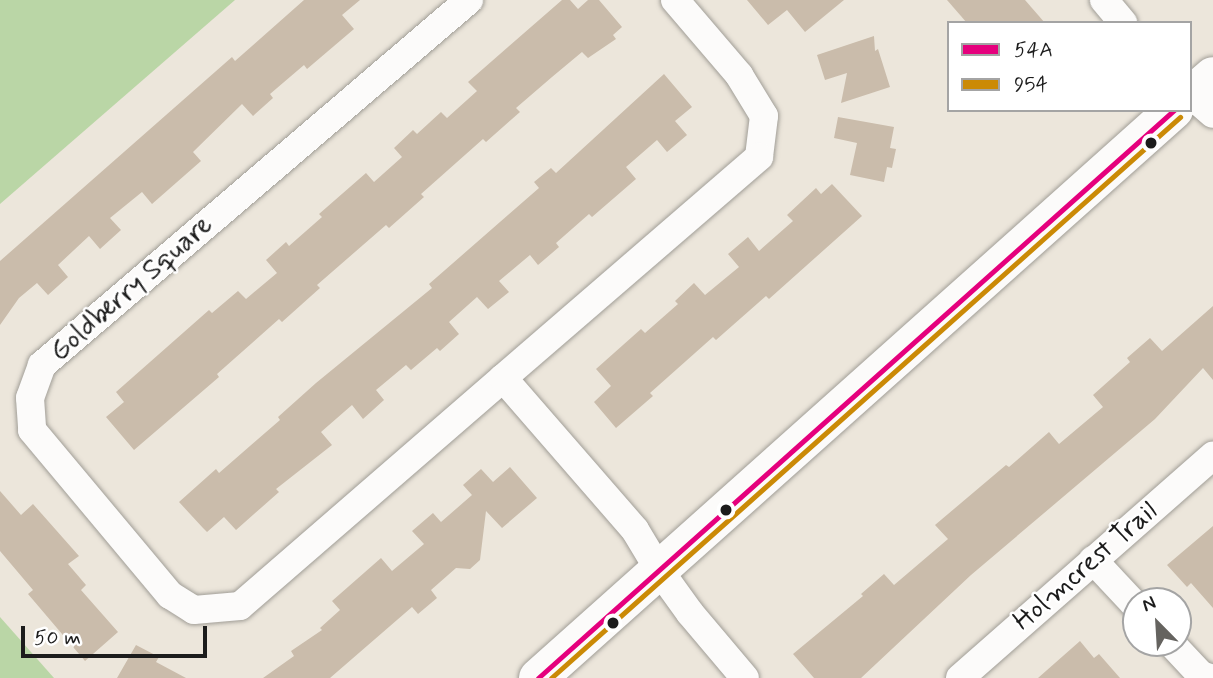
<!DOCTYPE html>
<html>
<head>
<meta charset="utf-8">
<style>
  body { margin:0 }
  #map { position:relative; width:1213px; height:678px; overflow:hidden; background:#ece6db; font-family:Mynerve,sans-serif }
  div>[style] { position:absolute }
  .green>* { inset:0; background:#bad6a6 }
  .building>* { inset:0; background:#cabcab }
  .roads { filter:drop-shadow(0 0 2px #a19e97) drop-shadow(0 0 2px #a19e97) }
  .minor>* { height:28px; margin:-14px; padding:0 14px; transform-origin:14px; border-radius:14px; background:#fcfbfa }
  .secondary>* { height:38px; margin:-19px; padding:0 19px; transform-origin:19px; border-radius:19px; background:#fcfbfa }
  .bus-1>* { height:5px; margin:-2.5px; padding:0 2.5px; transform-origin:2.5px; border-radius:2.5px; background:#e5007d }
  .bus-2>* { height:5px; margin:-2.5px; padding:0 2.5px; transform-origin:2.5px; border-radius:2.5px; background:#cb8a06 }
  .dots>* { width:19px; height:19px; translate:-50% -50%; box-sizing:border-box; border:4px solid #fff; border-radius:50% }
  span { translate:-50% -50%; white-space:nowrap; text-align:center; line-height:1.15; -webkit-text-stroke:5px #fff; paint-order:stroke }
  .street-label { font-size:28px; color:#1c1c1c }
  .legend { position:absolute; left:947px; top:21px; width:245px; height:91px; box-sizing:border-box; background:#fff; border:2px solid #a4a4a4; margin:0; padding:9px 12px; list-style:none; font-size:21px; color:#1c1c1c }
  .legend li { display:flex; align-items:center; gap:14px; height:35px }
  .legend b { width:35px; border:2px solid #a4a4a4 }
  .north { position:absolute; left:1122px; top:587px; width:70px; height:70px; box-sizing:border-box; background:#fff; border:2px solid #a4a4a4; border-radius:50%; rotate:336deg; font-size:19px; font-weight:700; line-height:28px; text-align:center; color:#1c1c1c }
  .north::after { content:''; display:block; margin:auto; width:24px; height:32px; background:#65635f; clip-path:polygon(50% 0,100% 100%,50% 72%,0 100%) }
  .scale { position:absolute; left:21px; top:626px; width:186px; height:32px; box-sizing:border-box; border:4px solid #1c1c1c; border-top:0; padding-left:9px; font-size:21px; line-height:24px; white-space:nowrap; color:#1c1c1c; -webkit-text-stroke:5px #fff; paint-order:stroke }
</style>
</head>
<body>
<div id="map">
  <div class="green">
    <i style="clip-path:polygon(0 0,235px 0,0 204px)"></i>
    <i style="clip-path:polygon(0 617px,54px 678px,0 678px)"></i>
  </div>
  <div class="building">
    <i style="clip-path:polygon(304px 0,360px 0,342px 15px,354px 29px,307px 69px,304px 65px,270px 94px,273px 98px,253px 116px,242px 104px,193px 152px,201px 161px,152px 204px,142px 192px,110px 218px,121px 230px,100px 249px,89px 236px,58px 265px,68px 277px,48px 295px,37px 283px,19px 298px,0 325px,0 261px,232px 57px,235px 61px)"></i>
    <i style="clip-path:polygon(562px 0,570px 0,578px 9px,588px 0,599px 0,622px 27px,613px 35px,616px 39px,588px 58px,582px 52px,552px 77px,516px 108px,520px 112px,486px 142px,483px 139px,421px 194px,424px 197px,389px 228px,386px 225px,317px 285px,320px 288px,282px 322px,279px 319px,217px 374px,219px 377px,134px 450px,106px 417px,124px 402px,116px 392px,209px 310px,212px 313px,238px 291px,246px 299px,277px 273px,266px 260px,286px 242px,289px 246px,322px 217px,319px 214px,366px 173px,374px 182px,402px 157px,394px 148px,413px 130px,417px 134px,441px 112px,447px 118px,477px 91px,468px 82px)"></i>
    <i style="clip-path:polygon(747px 0,844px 0,805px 32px,787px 10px,768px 25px)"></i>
    <i style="clip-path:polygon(947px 0,1025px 0,1045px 23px,967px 23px)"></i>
    <i style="clip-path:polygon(874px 36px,875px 51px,878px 49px,890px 87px,841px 103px,847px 73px,825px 80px,817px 55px)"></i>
    <i style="clip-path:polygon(664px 74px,692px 107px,675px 121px,687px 135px,667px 152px,657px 140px,626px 167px,636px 179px,592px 217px,589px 214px,556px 243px,559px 247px,538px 265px,530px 255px,499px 281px,509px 292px,488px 309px,477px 297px,449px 322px,459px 334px,440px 351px,437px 348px,411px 370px,406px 365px,376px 390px,384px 400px,363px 419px,352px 405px,321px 432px,332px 445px,276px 489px,279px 492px,236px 530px,224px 517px,207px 532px,203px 528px,179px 502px,216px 469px,219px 473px,280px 420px,278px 417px,316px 383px,432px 288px,429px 284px,539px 188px,534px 182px,551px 168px,556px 173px)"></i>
    <i style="clip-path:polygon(838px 117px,894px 127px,890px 148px,896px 149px,892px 168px,887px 167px,884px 182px,850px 175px,857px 143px,834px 138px)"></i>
    <i style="clip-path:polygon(832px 184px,862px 216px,769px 299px,766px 296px,716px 340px,713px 337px,650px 393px,653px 396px,616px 428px,594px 402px,611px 386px,596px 369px,641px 329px,645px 333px,678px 304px,675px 301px,694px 283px,705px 295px,739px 267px,728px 254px,748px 237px,759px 251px,793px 221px,787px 215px,816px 188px,821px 194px)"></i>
    <i style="clip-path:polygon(1213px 306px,1213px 380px,1203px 368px,1155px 419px,971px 575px,861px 678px,814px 678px,793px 654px,863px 596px,861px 594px,884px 574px,894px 585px,948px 539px,935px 525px,1006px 465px,1009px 467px,1049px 432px,1059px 444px,1103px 407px,1093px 395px,1130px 362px,1127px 358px,1150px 338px,1162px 351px)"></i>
    <i style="clip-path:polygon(510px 467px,537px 498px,502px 528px,486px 511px,480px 560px,470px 569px,456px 568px,431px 590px,437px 598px,418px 614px,412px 607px,330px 678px,263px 678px,294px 656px,291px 651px,322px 630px,320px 628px,340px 610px,332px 601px,381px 558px,392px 571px,424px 544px,412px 531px,433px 513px,441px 522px,472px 495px,463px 485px,481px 469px,493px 482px)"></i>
    <i style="clip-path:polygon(0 491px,21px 515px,33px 504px,79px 556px,68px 564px,86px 585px,81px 590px,118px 632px,85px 661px,28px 594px,33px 590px,0 551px)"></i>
    <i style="clip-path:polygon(1213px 526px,1213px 608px,1191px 583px,1187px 587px,1167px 565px)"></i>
    <i style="clip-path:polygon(1080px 641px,1094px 658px,1099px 654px,1120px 678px,1038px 678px)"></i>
    <i style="clip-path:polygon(136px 645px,159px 657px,156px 662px,186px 678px,117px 678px)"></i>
  </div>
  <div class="roads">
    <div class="minor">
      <i style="left:469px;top:0;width:562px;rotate:139.48deg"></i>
      <i style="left:42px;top:365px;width:35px;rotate:110deg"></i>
      <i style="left:30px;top:398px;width:32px;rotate:86deg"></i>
      <i style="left:32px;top:430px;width:215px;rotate:50.1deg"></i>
      <i style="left:170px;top:595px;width:28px;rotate:32deg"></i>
      <i style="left:194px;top:610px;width:46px;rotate:-5deg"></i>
      <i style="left:240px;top:606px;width:348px;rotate:-40.9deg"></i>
      <i style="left:675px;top:0;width:99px;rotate:49.5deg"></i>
      <i style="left:739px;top:75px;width:48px;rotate:58.6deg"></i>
      <i style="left:764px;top:116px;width:41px;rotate:97deg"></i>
      <i style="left:759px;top:157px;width:338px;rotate:139.2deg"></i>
      <i style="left:503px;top:378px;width:201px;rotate:49deg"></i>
      <i style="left:635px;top:530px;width:47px;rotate:59deg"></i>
      <i style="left:659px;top:570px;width:53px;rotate:54.2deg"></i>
      <i style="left:690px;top:613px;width:85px;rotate:49.8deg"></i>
      <i style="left:1104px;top:0;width:30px;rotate:50deg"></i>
      <i style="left:1190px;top:94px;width:30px;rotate:41deg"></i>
      <i style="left:1093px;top:560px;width:63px;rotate:46.9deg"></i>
      <i style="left:1171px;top:643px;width:44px;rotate:46.8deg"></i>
      <i style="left:1201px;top:675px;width:9px;rotate:18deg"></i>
      <i style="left:960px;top:678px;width:337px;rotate:-41.3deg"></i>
    </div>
    <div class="secondary">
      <i style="left:1190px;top:96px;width:30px;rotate:-41deg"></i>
      <i style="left:538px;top:678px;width:853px;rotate:-41.77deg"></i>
    </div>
  </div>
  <div class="bus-1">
    <i style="left:538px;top:678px;width:853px;rotate:-41.77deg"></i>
  </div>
  <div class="bus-2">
    <i style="left:551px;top:678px;width:843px;rotate:-41.73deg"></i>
  </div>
  <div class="dots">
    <i style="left:1151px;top:143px;background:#1c1c1c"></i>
    <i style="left:726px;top:510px;background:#1c1c1c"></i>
    <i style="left:613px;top:623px;background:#1c1c1c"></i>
  </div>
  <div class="street-label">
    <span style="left:132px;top:289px;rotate:-41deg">Goldberry Square</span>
    <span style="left:1086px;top:567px;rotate:-41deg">Holmcrest Trail</span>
  </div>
  <ul class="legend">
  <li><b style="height:9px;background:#e5007d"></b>54A</li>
  <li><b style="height:9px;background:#cb8a06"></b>954</li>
  </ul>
  <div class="north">N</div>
  <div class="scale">50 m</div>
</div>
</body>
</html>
